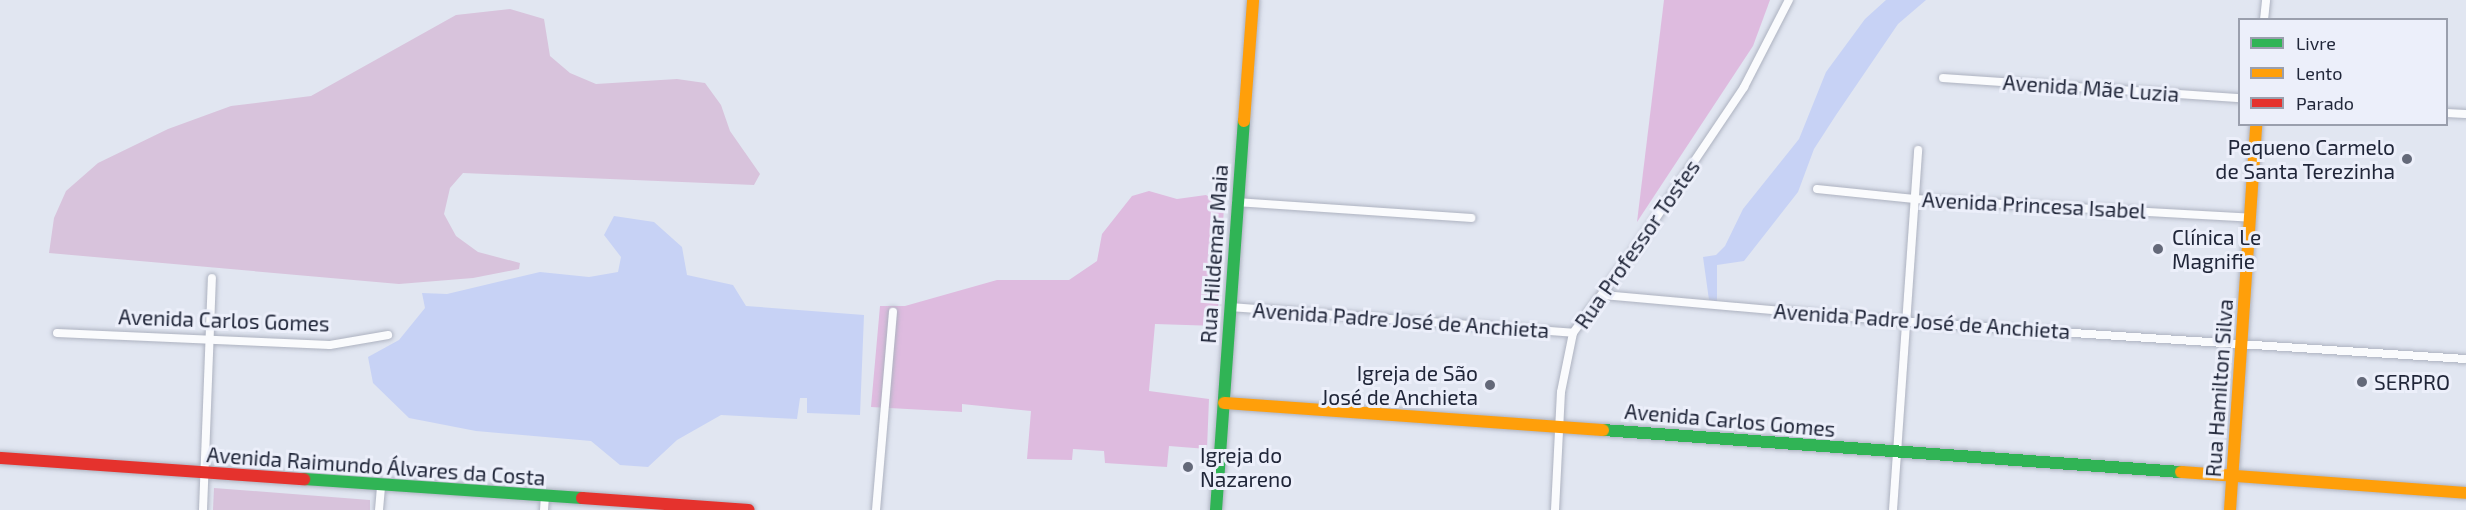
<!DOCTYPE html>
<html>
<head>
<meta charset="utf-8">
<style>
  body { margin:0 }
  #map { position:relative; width:2466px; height:510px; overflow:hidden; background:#e1e6f1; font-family:"Exo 2",sans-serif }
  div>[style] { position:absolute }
  .green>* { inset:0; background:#d8c3dc }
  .forest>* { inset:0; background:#debbdf }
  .water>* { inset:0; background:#c7d2f5 }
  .roads { filter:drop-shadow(0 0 2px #adb2c0) drop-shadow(0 0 2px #adb2c0) }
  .street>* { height:8px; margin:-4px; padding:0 4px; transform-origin:4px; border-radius:4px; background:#fafbfd }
  .fast>* { height:12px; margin:-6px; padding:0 6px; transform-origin:6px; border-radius:6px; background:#30b455 }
  .slow>* { height:12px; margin:-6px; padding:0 6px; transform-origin:6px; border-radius:6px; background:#ff9f0a }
  .jam>* { height:12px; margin:-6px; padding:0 6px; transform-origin:6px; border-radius:6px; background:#e5322d }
  .dots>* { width:16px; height:16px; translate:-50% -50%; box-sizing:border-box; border:3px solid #eceffa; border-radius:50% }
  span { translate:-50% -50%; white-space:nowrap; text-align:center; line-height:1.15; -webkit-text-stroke:6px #eceffa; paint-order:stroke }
  .street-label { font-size:21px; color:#202639 }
  .poi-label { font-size:21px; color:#202639 }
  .right { translate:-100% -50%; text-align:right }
  .left { translate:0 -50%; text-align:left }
  .legend { position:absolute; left:2238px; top:18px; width:210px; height:108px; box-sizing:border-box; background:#eceffa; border:2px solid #9a9fad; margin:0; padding:8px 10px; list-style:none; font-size:18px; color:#202639 }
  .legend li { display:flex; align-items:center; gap:12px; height:30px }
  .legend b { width:30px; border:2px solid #9a9fad }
</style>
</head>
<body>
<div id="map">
  <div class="green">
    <i style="clip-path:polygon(510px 9px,544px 19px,550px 56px,570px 73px,596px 84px,677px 79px,705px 83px,721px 105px,730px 131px,760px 174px,754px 185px,463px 173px,450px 188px,444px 214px,456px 236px,478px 252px,520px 263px,519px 269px,473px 278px,399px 284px,49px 253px,54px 218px,66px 191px,98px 163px,168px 129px,231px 106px,311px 96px,456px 15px)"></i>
    <i style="clip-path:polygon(214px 488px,370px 500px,370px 510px,213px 510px)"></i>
  </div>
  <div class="forest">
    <i style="clip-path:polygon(1664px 0,1770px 0,1753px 46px,1637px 222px)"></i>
    <i style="clip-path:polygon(1149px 191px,1177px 199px,1206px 195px,1224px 207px,1217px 326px,1155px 324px,1149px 391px,1209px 399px,1207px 449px,1169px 446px,1167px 467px,1105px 463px,1104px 451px,1073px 449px,1072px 460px,1027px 459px,1031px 411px,962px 404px,962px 412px,871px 407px,880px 306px,905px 306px,997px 280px,1069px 280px,1097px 261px,1102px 234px,1132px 196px)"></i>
  </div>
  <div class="water">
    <i style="clip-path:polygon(1886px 0,1926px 0,1898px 24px,1836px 115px,1814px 149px,1798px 192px,1744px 261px,1717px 265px,1717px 301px,1709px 300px,1703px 257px,1716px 255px,1725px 246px,1743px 209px,1799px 139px,1826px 72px,1865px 19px)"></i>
    <i style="clip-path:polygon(614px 216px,654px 222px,682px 247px,687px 275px,733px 285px,746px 306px,864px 315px,860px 415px,807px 413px,807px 398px,800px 398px,797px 419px,721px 415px,677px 440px,648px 467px,620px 465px,591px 441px,476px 431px,409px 418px,373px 383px,368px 357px,399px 340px,425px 308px,422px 293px,447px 294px,540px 272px,589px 277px,618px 272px,621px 257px,604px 235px)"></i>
  </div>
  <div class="roads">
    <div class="street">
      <i style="left:2264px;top:20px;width:20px;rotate:-84deg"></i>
      <i style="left:1943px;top:78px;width:298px;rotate:3.9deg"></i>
      <i style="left:2446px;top:113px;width:20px;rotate:3deg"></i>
      <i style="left:1817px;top:189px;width:98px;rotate:5.9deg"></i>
      <i style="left:1914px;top:199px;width:338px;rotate:3.2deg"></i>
      <i style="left:1236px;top:202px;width:236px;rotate:3.9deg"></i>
      <i style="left:1603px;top:295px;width:305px;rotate:5.1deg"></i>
      <i style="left:1907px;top:322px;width:560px;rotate:3.79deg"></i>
      <i style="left:1230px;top:307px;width:344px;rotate:4.3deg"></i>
      <i style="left:57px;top:333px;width:273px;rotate:2.5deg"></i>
      <i style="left:330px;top:345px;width:59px;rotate:-9.8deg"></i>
      <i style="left:203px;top:510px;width:232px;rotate:-87.8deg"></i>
      <i style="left:379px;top:510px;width:25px;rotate:-85deg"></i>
      <i style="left:544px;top:510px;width:14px;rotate:-86deg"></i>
      <i style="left:876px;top:510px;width:199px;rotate:-85.1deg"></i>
      <i style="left:1555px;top:510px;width:118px;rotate:-87.1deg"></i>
      <i style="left:1561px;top:392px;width:60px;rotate:-78.5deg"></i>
      <i style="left:1573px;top:333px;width:109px;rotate:-53.5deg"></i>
      <i style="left:1638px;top:245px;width:190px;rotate:-56.1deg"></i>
      <i style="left:1744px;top:87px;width:98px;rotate:-62.7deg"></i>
      <i style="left:1893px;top:510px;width:361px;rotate:-86deg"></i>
    </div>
    <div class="fast">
      <i style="left:1603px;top:430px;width:580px;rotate:4.16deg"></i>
      <i style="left:304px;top:479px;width:279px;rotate:3.9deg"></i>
      <i style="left:1216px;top:510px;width:390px;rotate:-85.9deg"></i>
    </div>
    <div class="slow">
      <i style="left:1244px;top:121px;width:121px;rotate:-85.7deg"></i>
      <i style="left:1224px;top:403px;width:380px;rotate:4.1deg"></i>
      <i style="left:2181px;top:472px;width:286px;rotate:4.2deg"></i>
      <i style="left:2230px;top:510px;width:387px;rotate:-86.1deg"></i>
    </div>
    <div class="jam">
      <i style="left:0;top:458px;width:305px;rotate:4deg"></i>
      <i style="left:582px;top:498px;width:167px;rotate:4.1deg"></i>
    </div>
  </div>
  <div class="dots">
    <i style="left:2407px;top:159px;background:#646979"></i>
    <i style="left:2158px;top:249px;background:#646979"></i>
    <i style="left:2362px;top:382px;background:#646979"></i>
    <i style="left:1490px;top:385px;background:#646979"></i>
    <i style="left:1188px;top:467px;background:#646979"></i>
  </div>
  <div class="street-label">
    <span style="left:2091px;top:88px;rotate:4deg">Avenida Mãe Luzia</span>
    <span style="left:2034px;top:205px;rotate:3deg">Avenida Princesa Isabel</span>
    <span style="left:1637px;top:244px;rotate:-55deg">Rua Professor Tostes</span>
    <span style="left:1214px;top:254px;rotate:-86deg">Rua Hildemar Maia</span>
    <span style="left:224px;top:320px;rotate:2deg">Avenida Carlos Gomes</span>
    <span style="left:1401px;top:320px;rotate:4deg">Avenida Padre José de Anchieta</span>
    <span style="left:1922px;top:321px;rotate:4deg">Avenida Padre José de Anchieta</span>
    <span style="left:2219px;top:388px;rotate:-86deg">Rua Hamilton Silva</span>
    <span style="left:1730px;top:420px;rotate:5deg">Avenida Carlos Gomes</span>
    <span style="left:376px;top:466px;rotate:4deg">Avenida Raimundo Álvares da Costa</span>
  </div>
  <div class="poi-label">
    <span class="right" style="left:2395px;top:159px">Pequeno Carmelo<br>de Santa Terezinha</span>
    <span class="left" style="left:2172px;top:249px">Clínica Le<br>Magnifie</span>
    <span class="right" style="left:1478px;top:385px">Igreja de São<br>José de Anchieta</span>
    <span class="left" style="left:2374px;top:382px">SERPRO</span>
    <span class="left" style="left:1200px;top:467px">Igreja do<br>Nazareno</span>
  </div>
  <ul class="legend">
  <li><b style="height:8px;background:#30b455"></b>Livre</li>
  <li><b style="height:8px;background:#ff9f0a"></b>Lento</li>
  <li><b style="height:8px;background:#e5322d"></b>Parado</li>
  </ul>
</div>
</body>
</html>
